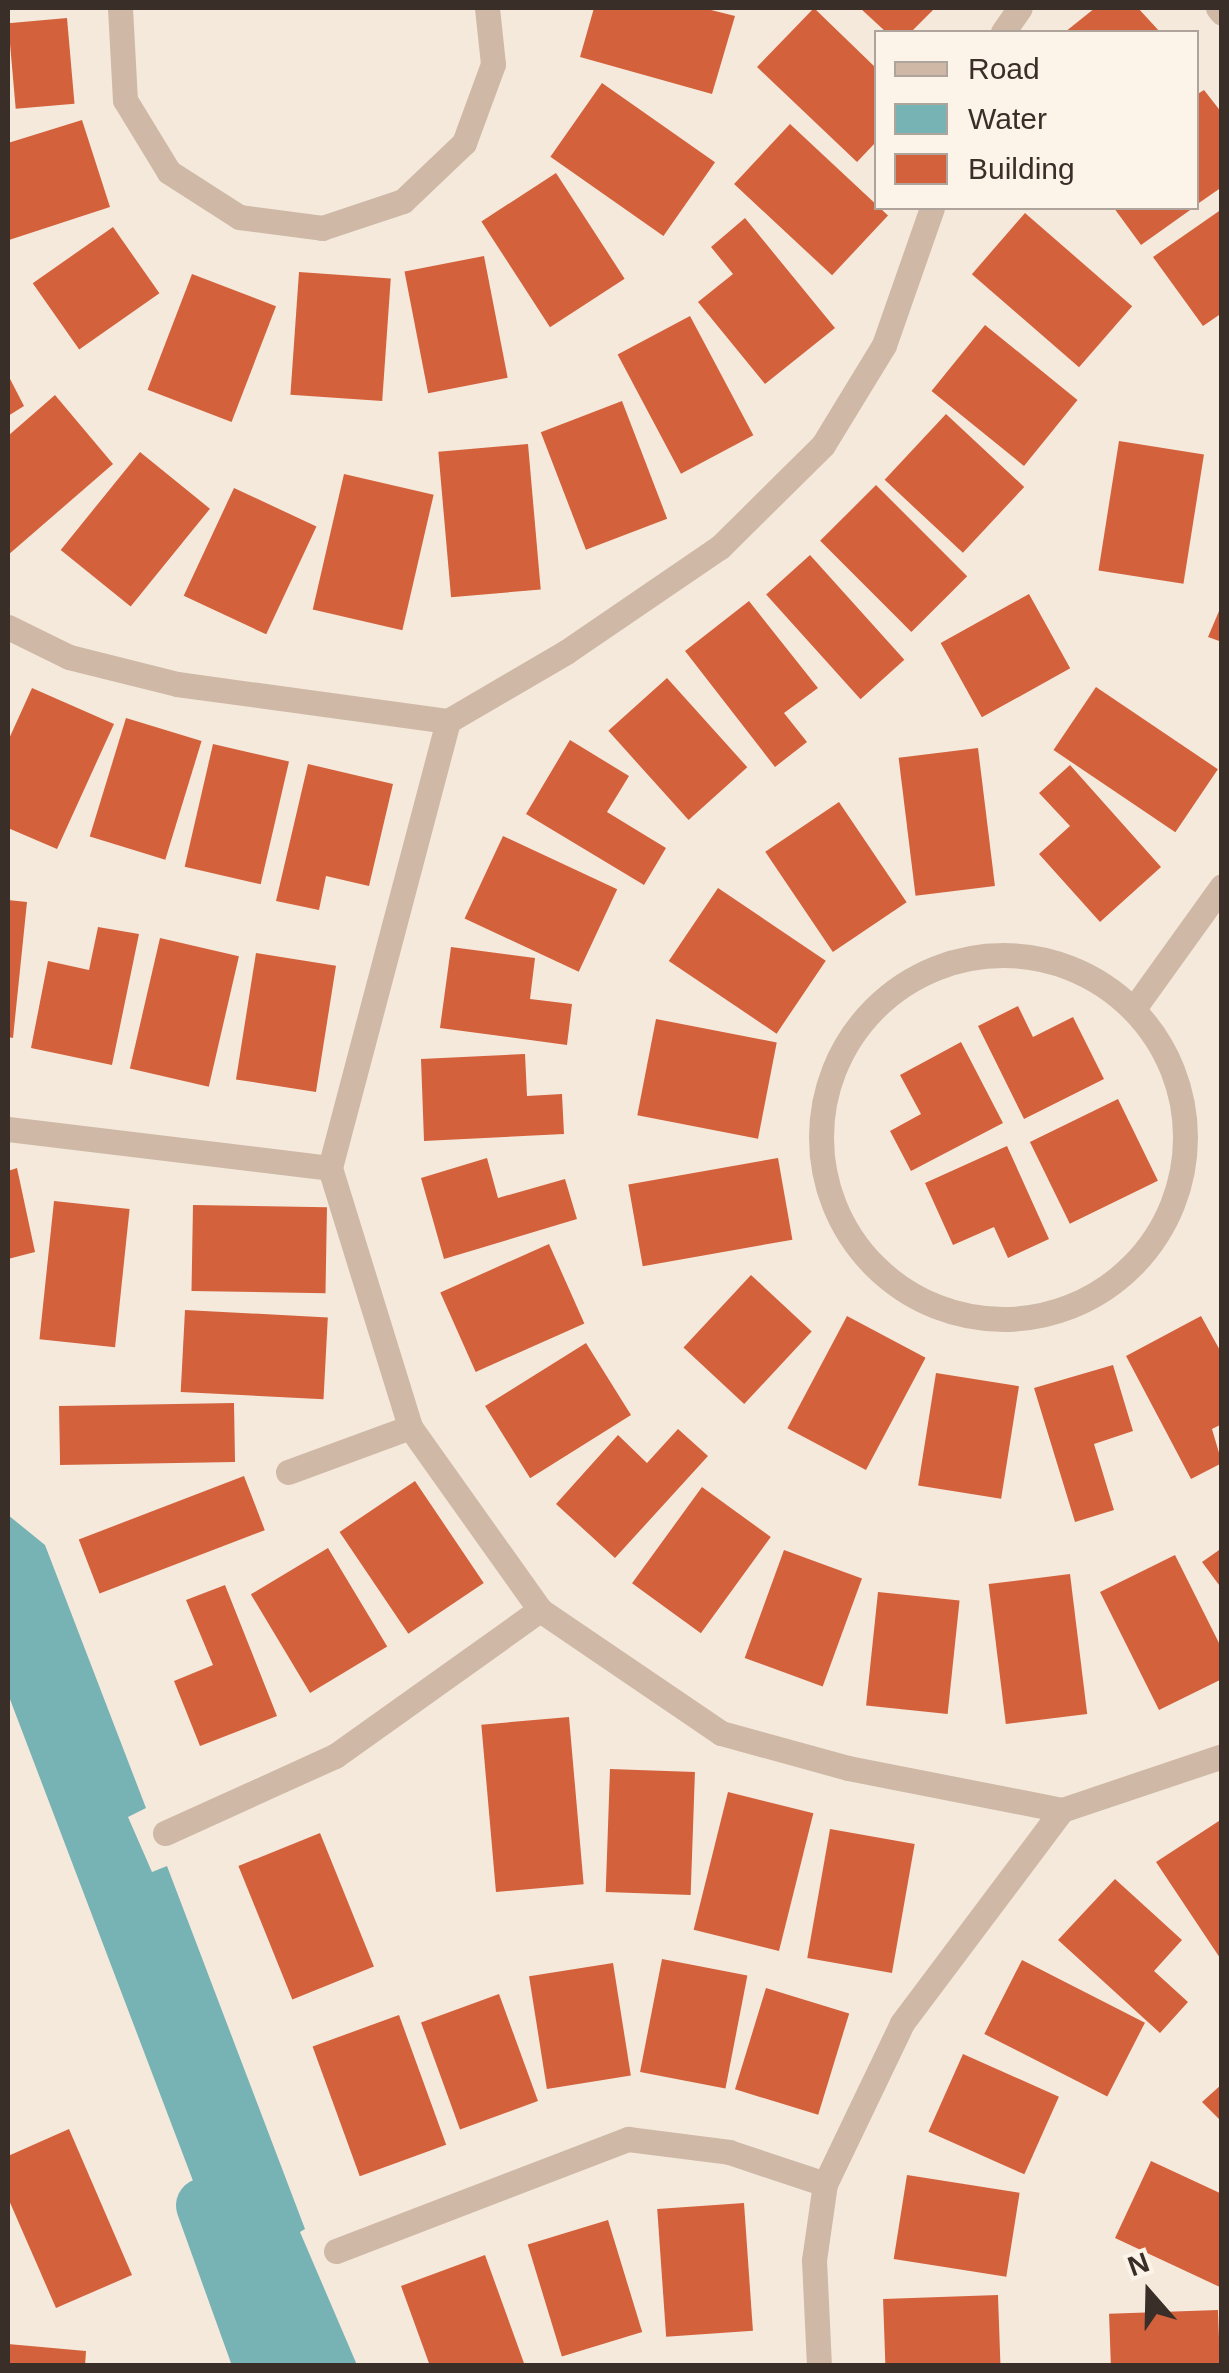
<!DOCTYPE html>
<html>
<head>
<meta charset="utf-8">
<style>
  body { margin:0 }
  #map { position:relative; width:1229px; height:2373px; overflow:hidden; background:#f5e9dc; font-family:Arial,sans-serif }
  div>[style] { position:absolute }
  .water>* { inset:0; background:#77b2b5 }
  .canal>* { height:55px; margin:-27.5px; padding:0 27.5px; transform-origin:27.5px; border-radius:27.5px; background:#77b2b5 }
  .building>* { inset:0; background:#d3623c; transform-origin:0 0 }
  .minor>* { height:25px; margin:-12.5px; padding:0 12.5px; transform-origin:12.5px; border-radius:12.5px; background:#cfb9a6 }
  .minor>.ring { margin:-12.5px; padding:0; box-sizing:content-box; background:none; border:25px solid #cfb9a6; border-radius:50% }
  span { translate:-50% -50%; white-space:nowrap; text-align:center; line-height:1.15; -webkit-text-stroke:8px #fcf3e9; paint-order:stroke }
  .frame { position:absolute; inset:0; border:10px solid #3a2e28; pointer-events:none }
  .legend { position:absolute; left:874px; top:30px; width:325px; height:180px; box-sizing:border-box; background:#fcf3e9; border:2px solid #aea49c; margin:0; padding:12px 18px; list-style:none; font-size:30px; color:#3a2e28 }
  .legend li { display:flex; align-items:center; gap:20px; height:50px }
  .legend b { width:50px; border:2px solid #aea49c }
  .north { position:absolute; left:1099px; top:2243px; width:100px; height:100px; -webkit-text-stroke:8px #fcf3e9; paint-order:stroke; rotate:340deg; font-size:28px; font-weight:700; line-height:40px; text-align:center; color:#3a2e28 }
  .north::after { content:''; display:block; margin:auto; width:35px; height:45px; background:#3a2e28; clip-path:polygon(50% 0,100% 100%,50% 72%,0 100%) }
</style>
</head>
<body>
<div id="map">
  <div class="water">
    <i style="clip-path:polygon(8px 1515px,45px 1545px,146px 1808px,128px 1817px,152px 1872px,167px 1866px,305px 2229px,300px 2232px,357px 2365px,263px 2365px,8px 1694px)"></i>
  </div>
  <div class="canal">
    <i style="left:203px;top:2205px;width:171px;rotate:70.2deg"></i>
  </div>
  <div class="building">
    <i style="clip-path:polygon(594px 8px,703px 8px,735px 16px,712px 94px,580px 57px)"></i>
    <i style="clip-path:polygon(814px 8px,876px 68px,876px 142px,857px 162px,757px 67px)"></i>
    <i style="clip-path:polygon(860px 8px,935px 8px,911px 32px,886px 32px)"></i>
    <i style="clip-path:polygon(1095px 8px,1138px 8px,1160px 32px,1065px 32px)"></i>
    <i style="left:67px;top:18px;width:86px;height:59px;rotate:85deg"></i>
    <i style="left:602px;top:83px;width:138px;height:90px;rotate:35deg"></i>
    <i style="clip-path:polygon(1204px 90px,1222px 113px,1222px 187px,1196px 205px,1196px 95px)"></i>
    <i style="clip-path:polygon(82px 120px,110px 207px,9px 240px,8px 143px)"></i>
    <i style="left:790px;top:124px;width:134px;height:82px;rotate:43deg"></i>
    <i style="left:556px;top:173px;width:126px;height:89px;rotate:57deg"></i>
    <i style="clip-path:polygon(1114px 208px,1193px 208px,1141px 245px)"></i>
    <i style="clip-path:polygon(1222px 209px,1222px 313px,1203px 326px,1153px 257px)"></i>
    <i style="left:1025px;top:213px;width:142px;height:81px;rotate:41deg"></i>
    <i style="clip-path:polygon(745px 218px,835px 328px,765px 384px,698px 302px,733px 274px,711px 247px)"></i>
    <i style="left:113px;top:227px;width:81px;height:98px;rotate:55deg"></i>
    <i style="left:484px;top:256px;width:124px;height:81px;rotate:79deg"></i>
    <i style="left:299px;top:272px;width:92px;height:123px;rotate:4deg"></i>
    <i style="left:192px;top:274px;width:90px;height:124px;rotate:21deg"></i>
    <i style="left:690px;top:316px;width:135px;height:82px;rotate:62deg"></i>
    <i style="left:985px;top:325px;width:119px;height:85px;rotate:39deg"></i>
    <i style="clip-path:polygon(8px 375px,24px 406px,8px 416px)"></i>
    <i style="clip-path:polygon(55px 395px,113px 464px,8px 555px,8px 436px)"></i>
    <i style="left:622px;top:401px;width:126px;height:87px;rotate:69deg"></i>
    <i style="left:946px;top:414px;width:107px;height:90px;rotate:43deg"></i>
    <i style="left:1119px;top:441px;width:86px;height:131px;rotate:9deg"></i>
    <i style="left:528px;top:444px;width:146px;height:90px;rotate:85deg"></i>
    <i style="left:140px;top:452px;width:90px;height:126px;rotate:39deg"></i>
    <i style="left:344px;top:474px;width:92px;height:139px;rotate:13deg"></i>
    <i style="left:876px;top:485px;width:129px;height:79px;rotate:45deg"></i>
    <i style="left:234px;top:488px;width:91px;height:119px;rotate:25deg"></i>
    <i style="left:810px;top:555px;width:141px;height:59px;rotate:48deg"></i>
    <i style="left:1029px;top:594px;width:85px;height:101px;rotate:61deg"></i>
    <i style="clip-path:polygon(749px 601px,818px 688px,784px 713px,807px 742px,775px 767px,685px 651px)"></i>
    <i style="clip-path:polygon(1222px 604px,1222px 642px,1208px 637px)"></i>
    <i style="left:667px;top:678px;width:120px;height:79px;rotate:48deg"></i>
    <i style="left:1096px;top:687px;width:147px;height:76px;rotate:34deg"></i>
    <i style="clip-path:polygon(32px 688px,114px 724px,57px 849px,8px 828px,8px 741px)"></i>
    <i style="left:126px;top:718px;width:79px;height:124px;rotate:17deg"></i>
    <i style="clip-path:polygon(570px 740px,629px 776px,607px 812px,666px 848px,644px 885px,526px 814px)"></i>
    <i style="left:213px;top:744px;width:78px;height:126px;rotate:13deg"></i>
    <i style="left:978px;top:748px;width:139px;height:80px;rotate:83deg"></i>
    <i style="clip-path:polygon(308px 764px,393px 784px,369px 886px,326px 876px,319px 910px,276px 901px)"></i>
    <i style="clip-path:polygon(1070px 765px,1161px 867px,1100px 922px,1039px 854px,1070px 826px,1039px 793px)"></i>
    <i style="left:839px;top:802px;width:121px;height:89px;rotate:56deg"></i>
    <i style="left:503px;top:836px;width:126px;height:91px;rotate:25deg"></i>
    <i style="left:718px;top:888px;width:130px;height:88px;rotate:34deg"></i>
    <i style="clip-path:polygon(8px 900px,27px 902px,13px 1038px,8px 1037px)"></i>
    <i style="clip-path:polygon(98px 927px,139px 934px,112px 1065px,31px 1048px,48px 961px,89px 970px)"></i>
    <i style="left:160px;top:938px;width:81px;height:134px;rotate:13deg"></i>
    <i style="clip-path:polygon(451px 947px,535px 958px,530px 999px,572px 1004px,567px 1045px,440px 1028px)"></i>
    <i style="left:256px;top:953px;width:81px;height:128px;rotate:9deg"></i>
    <i style="clip-path:polygon(1018px 1006px,1033px 1037px,1073px 1017px,1104px 1079px,1024px 1119px,978px 1026px)"></i>
    <i style="left:656px;top:1019px;width:123px;height:98px;rotate:11deg"></i>
    <i style="clip-path:polygon(961px 1042px,1003px 1123px,911px 1171px,890px 1131px,921px 1114px,900px 1075px)"></i>
    <i style="clip-path:polygon(525px 1054px,527px 1096px,562px 1094px,564px 1134px,424px 1141px,421px 1059px)"></i>
    <i style="left:1118px;top:1099px;width:91px;height:98px;rotate:64deg"></i>
    <i style="clip-path:polygon(1007px 1146px,1049px 1239px,1008px 1258px,994px 1227px,953px 1245px,925px 1183px)"></i>
    <i style="clip-path:polygon(487px 1158px,498px 1198px,565px 1179px,577px 1219px,444px 1259px,421px 1178px)"></i>
    <i style="left:778px;top:1158px;width:83px;height:152px;rotate:80deg"></i>
    <i style="clip-path:polygon(17px 1168px,35px 1252px,8px 1259px,8px 1171px)"></i>
    <i style="left:54px;top:1201px;width:76px;height:139px;rotate:6deg"></i>
    <i style="left:193px;top:1205px;width:134px;height:86px;rotate:1deg"></i>
    <i style="left:549px;top:1244px;width:87px;height:119px;rotate:66deg"></i>
    <i style="left:751px;top:1275px;width:83px;height:99px;rotate:43deg"></i>
    <i style="left:185px;top:1310px;width:143px;height:82px;rotate:3deg"></i>
    <i style="left:847px;top:1316px;width:89px;height:127px;rotate:28deg"></i>
    <i style="clip-path:polygon(1201px 1316px,1222px 1354px,1222px 1424px,1212px 1429px,1222px 1463px,1191px 1479px,1126px 1356px)"></i>
    <i style="left:586px;top:1343px;width:85px;height:119px;rotate:58deg"></i>
    <i style="clip-path:polygon(1113px 1365px,1133px 1431px,1094px 1444px,1114px 1510px,1075px 1522px,1034px 1388px)"></i>
    <i style="left:936px;top:1373px;width:84px;height:114px;rotate:9deg"></i>
    <i style="left:234px;top:1403px;width:59px;height:175px;rotate:89deg"></i>
    <i style="clip-path:polygon(678px 1429px,708px 1456px,615px 1558px,556px 1504px,618px 1435px,647px 1463px)"></i>
    <i style="left:244px;top:1476px;width:58px;height:177px;rotate:69deg"></i>
    <i style="left:415px;top:1481px;width:123px;height:91px;rotate:56deg"></i>
    <i style="left:702px;top:1487px;width:85px;height:119px;rotate:36deg"></i>
    <i style="left:328px;top:1548px;width:115px;height:90px;rotate:59deg"></i>
    <i style="clip-path:polygon(1222px 1548px,1222px 1589px,1202px 1562px)"></i>
    <i style="left:784px;top:1550px;width:83px;height:115px;rotate:20deg"></i>
    <i style="clip-path:polygon(1175px 1555px,1222px 1649px,1222px 1679px,1159px 1710px,1100px 1592px)"></i>
    <i style="left:1070px;top:1574px;width:141px;height:82px;rotate:83deg"></i>
    <i style="clip-path:polygon(225px 1585px,277px 1716px,200px 1746px,174px 1681px,213px 1665px,186px 1600px)"></i>
    <i style="left:878px;top:1592px;width:82px;height:114px;rotate:6deg"></i>
    <i style="left:569px;top:1717px;width:168px;height:88px;rotate:85deg"></i>
    <i style="left:610px;top:1769px;width:85px;height:123px;rotate:2deg"></i>
    <i style="left:728px;top:1792px;width:88px;height:142px;rotate:14deg"></i>
    <i style="clip-path:polygon(1222px 1819px,1222px 1961px,1156px 1862px)"></i>
    <i style="left:830px;top:1829px;width:86px;height:131px;rotate:10deg"></i>
    <i style="left:320px;top:1833px;width:144px;height:88px;rotate:68deg"></i>
    <i style="clip-path:polygon(1115px 1879px,1182px 1940px,1154px 1971px,1188px 2002px,1160px 2033px,1058px 1940px)"></i>
    <i style="left:662px;top:1959px;width:87px;height:115px;rotate:11deg"></i>
    <i style="left:1022px;top:1960px;width:138px;height:83px;rotate:27deg"></i>
    <i style="left:613px;top:1963px;width:114px;height:85px;rotate:81deg"></i>
    <i style="left:766px;top:1988px;width:87px;height:106px;rotate:17deg"></i>
    <i style="left:499px;top:1994px;width:114px;height:83px;rotate:70deg"></i>
    <i style="left:399px;top:2015px;width:138px;height:92px;rotate:70deg"></i>
    <i style="left:963px;top:2054px;width:105px;height:85px;rotate:24deg"></i>
    <i style="clip-path:polygon(1222px 2084px,1222px 2122px,1202px 2102px)"></i>
    <i style="clip-path:polygon(69px 2129px,132px 2275px,56px 2308px,8px 2198px,8px 2156px)"></i>
    <i style="clip-path:polygon(1151px 2161px,1222px 2194px,1222px 2288px,1115px 2238px)"></i>
    <i style="left:907px;top:2175px;width:114px;height:85px;rotate:9deg"></i>
    <i style="left:744px;top:2203px;width:128px;height:87px;rotate:86deg"></i>
    <i style="left:608px;top:2220px;width:117px;height:84px;rotate:73deg"></i>
    <i style="clip-path:polygon(485px 2255px,525px 2366px,430px 2366px,401px 2286px)"></i>
    <i style="left:998px;top:2295px;width:71px;height:115px;rotate:88deg"></i>
    <i style="left:1218px;top:2310px;width:56px;height:109px;rotate:88deg"></i>
    <i style="clip-path:polygon(8px 2344px,86px 2351px,85px 2366px,8px 2366px)"></i>
  </div>
  <div class="minor">
    <i style="left:120px;top:8px;width:92px;rotate:86.9deg"></i>
    <i style="left:125px;top:100px;width:84px;rotate:58.6deg"></i>
    <i style="left:169px;top:172px;width:83px;rotate:32.7deg"></i>
    <i style="left:239px;top:217px;width:84px;rotate:7.5deg"></i>
    <i style="left:322px;top:228px;width:85px;rotate:-18.4deg"></i>
    <i style="left:403px;top:201px;width:84px;rotate:-43.6deg"></i>
    <i style="left:464px;top:143px;width:84px;rotate:-69.8deg"></i>
    <i style="left:493px;top:64px;width:56px;rotate:-96.1deg"></i>
    <i style="left:1218px;top:8px;width:6px;rotate:51deg"></i>
    <i style="left:1003px;top:32px;width:29px;rotate:-55deg"></i>
    <i style="left:8px;top:627px;width:68px;rotate:26.2deg"></i>
    <i style="left:69px;top:657px;width:111px;rotate:14deg"></i>
    <i style="left:177px;top:684px;width:274px;rotate:7.8deg"></i>
    <i style="left:448px;top:721px;width:137px;rotate:-30.3deg"></i>
    <i style="left:566px;top:652px;width:186px;rotate:-34.3deg"></i>
    <i style="left:720px;top:547px;width:145px;rotate:-44.7deg"></i>
    <i style="left:823px;top:445px;width:117px;rotate:-58.6deg"></i>
    <i style="left:884px;top:345px;width:145px;rotate:-70.7deg"></i>
    <i style="left:448px;top:721px;width:462px;rotate:104.8deg"></i>
    <i style="left:330px;top:1168px;width:271px;rotate:72.8deg"></i>
    <i style="left:410px;top:1427px;width:224px;rotate:54.6deg"></i>
    <i style="left:540px;top:1610px;width:219px;rotate:34.2deg"></i>
    <i style="left:721px;top:1733px;width:132px;rotate:15.4deg"></i>
    <i style="left:848px;top:1768px;width:218px;rotate:11.1deg"></i>
    <i style="left:1062px;top:1810px;width:169px;rotate:-18.6deg"></i>
    <i class="ring" style="left:821px;top:955px;width:339px;height:339px"></i>
    <i style="left:1135px;top:1007px;width:149px;rotate:-54.3deg"></i>
    <i style="left:8px;top:1129px;width:324px;rotate:6.9deg"></i>
    <i style="left:288px;top:1472px;width:130px;rotate:-20.2deg"></i>
    <i style="left:165px;top:1833px;width:187px;rotate:-24.4deg"></i>
    <i style="left:335px;top:1756px;width:252px;rotate:-35.5deg"></i>
    <i style="left:336px;top:2251px;width:313px;rotate:-21deg"></i>
    <i style="left:628px;top:2139px;width:102px;rotate:7.3deg"></i>
    <i style="left:729px;top:2152px;width:101px;rotate:18.4deg"></i>
    <i style="left:819px;top:2366px;width:106px;rotate:-92.7deg"></i>
    <i style="left:814px;top:2260px;width:77px;rotate:-81.8deg"></i>
    <i style="left:825px;top:2184px;width:178px;rotate:-64.4deg"></i>
    <i style="left:902px;top:2023px;width:266px;rotate:-53.1deg"></i>
  </div>
  <div class="frame"></div>
  <ul class="legend">
  <li><b style="height:12px;background:#cfb9a6"></b>Road</li>
  <li><b style="height:28px;background:#77b2b5"></b>Water</li>
  <li><b style="height:28px;background:#d3623c"></b>Building</li>
  </ul>
  <div class="north">N</div>
</div>
</body>
</html>
